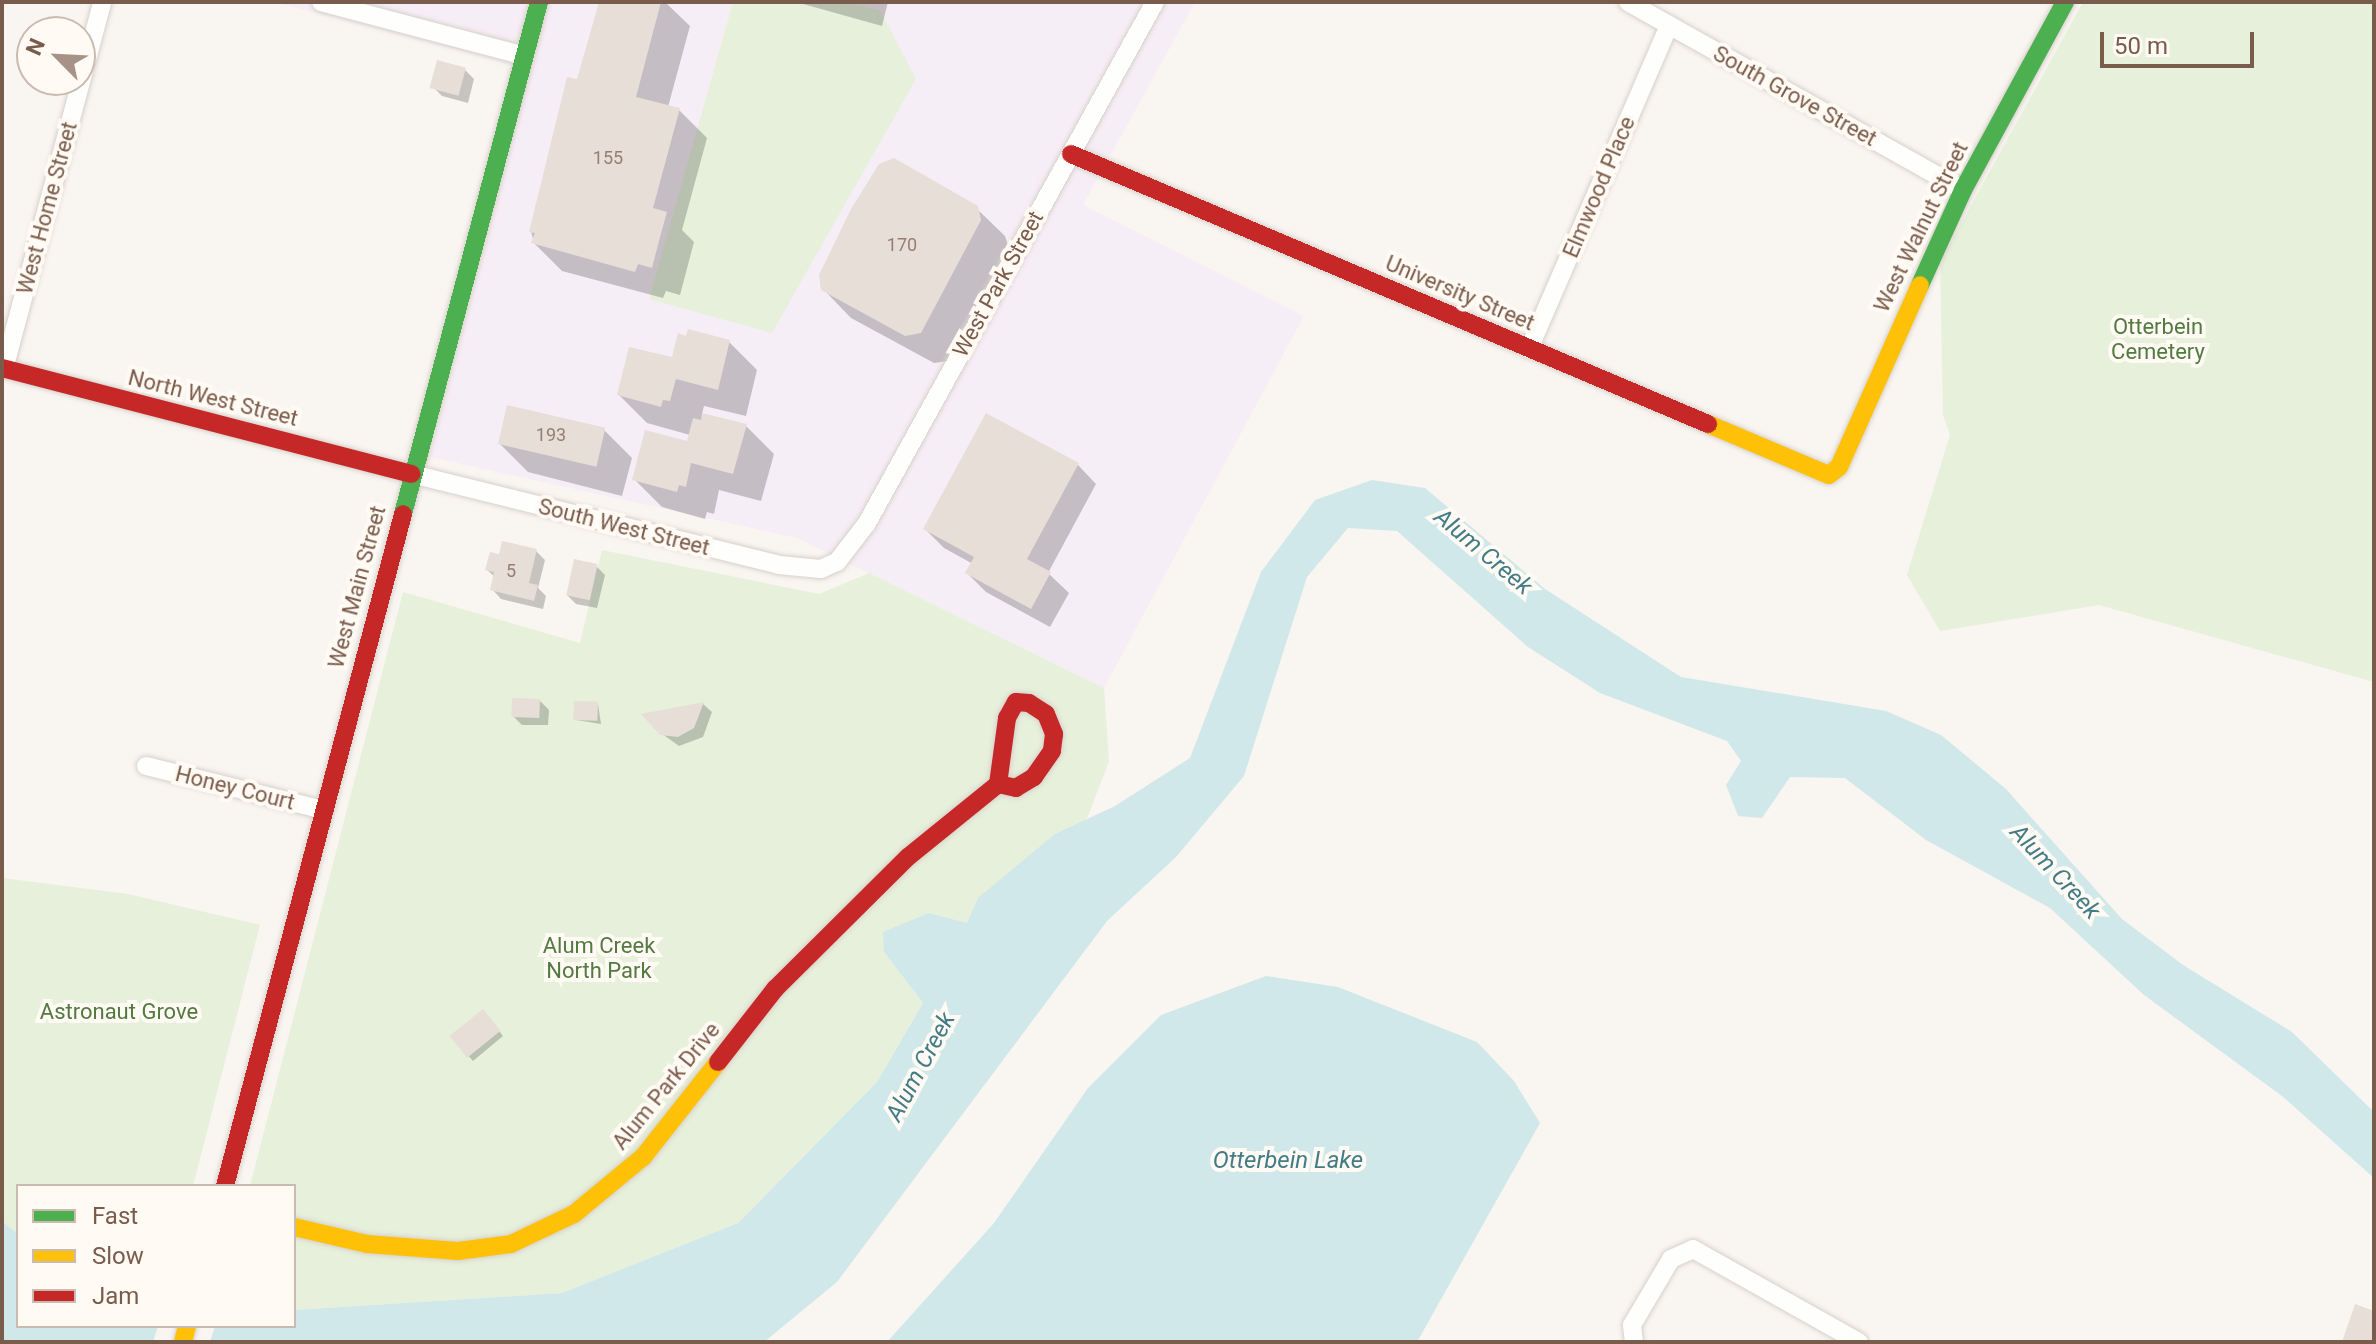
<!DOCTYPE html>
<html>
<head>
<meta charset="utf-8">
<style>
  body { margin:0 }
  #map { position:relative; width:2376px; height:1344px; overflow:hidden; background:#f9f5f0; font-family:Roboto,sans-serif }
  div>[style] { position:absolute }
  .education>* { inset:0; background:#f6eef6 }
  .green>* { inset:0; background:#e7f0db }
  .water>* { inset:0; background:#d0e8ea }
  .pier>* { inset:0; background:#f9f5f0 }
  .shadow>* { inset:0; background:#0003 }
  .building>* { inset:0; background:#e6ded7; transform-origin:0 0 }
  .roads { filter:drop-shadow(0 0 2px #d7d1cb) drop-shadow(0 0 2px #d7d1cb) }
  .street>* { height:18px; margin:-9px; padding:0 9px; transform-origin:9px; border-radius:9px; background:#fefefd }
  .fast>* { height:18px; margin:-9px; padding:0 9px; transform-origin:9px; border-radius:9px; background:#4caf50 }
  .slow>* { height:18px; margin:-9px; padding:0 9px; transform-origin:9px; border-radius:9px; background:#ffc107 }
  .jam>* { height:18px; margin:-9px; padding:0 9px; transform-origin:9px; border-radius:9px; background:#c62828 }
  span { translate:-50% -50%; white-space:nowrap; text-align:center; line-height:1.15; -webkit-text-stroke:8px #fffaf3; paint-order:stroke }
  .number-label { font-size:18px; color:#977e72 }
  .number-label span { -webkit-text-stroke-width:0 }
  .street-label { font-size:22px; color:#7a5c4d }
  .park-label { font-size:22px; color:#537a41 }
  .water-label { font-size:24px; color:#437c86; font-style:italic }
  .frame { position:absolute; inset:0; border:4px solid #7a5c4d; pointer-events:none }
  .legend { position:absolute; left:16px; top:1184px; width:280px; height:144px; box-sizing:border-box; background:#fffaf3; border:2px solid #cabbb1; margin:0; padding:10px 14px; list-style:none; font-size:24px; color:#7a5c4d }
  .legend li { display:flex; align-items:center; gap:16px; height:40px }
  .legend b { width:40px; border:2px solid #cabbb1 }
  .north { position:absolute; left:16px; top:16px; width:80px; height:80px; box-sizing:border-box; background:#fffaf3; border:2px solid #cabbb1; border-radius:50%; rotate:294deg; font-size:22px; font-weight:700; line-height:32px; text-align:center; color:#7a5c4d }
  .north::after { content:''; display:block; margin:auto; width:28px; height:36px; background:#a69286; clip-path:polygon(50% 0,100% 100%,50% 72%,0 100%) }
  .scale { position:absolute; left:2100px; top:32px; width:154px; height:36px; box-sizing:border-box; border:4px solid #7a5c4d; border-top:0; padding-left:10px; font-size:24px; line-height:28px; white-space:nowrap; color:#7a5c4d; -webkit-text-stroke:6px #fffaf3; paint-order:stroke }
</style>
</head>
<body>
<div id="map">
  <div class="education">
    <i style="clip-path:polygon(275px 2px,733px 2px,649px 299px,880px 10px,844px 2px,1195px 2px,1083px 205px,1304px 316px,1104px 688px,797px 538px,430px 457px,531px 70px)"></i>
  </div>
  <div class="green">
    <i style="clip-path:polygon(733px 2px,844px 2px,880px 10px,916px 79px,772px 333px,649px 299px)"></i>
    <i style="clip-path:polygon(2083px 2px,2374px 2px,2374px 682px,2099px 605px,1940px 631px,1907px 575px,1950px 435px,1943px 415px,1940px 262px)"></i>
    <i style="clip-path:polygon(602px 550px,819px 594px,869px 573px,1104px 688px,1109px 761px,1050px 915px,967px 923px,929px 913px,884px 952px,923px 1003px,877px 1082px,738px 1223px,562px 1293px,294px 1310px,294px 1186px,250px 1186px,403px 592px,580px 643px)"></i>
    <i style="clip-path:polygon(2px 878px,128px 894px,260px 925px,193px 1186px,18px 1186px,18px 1234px,2px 1221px)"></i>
  </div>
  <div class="water">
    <i style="clip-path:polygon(1372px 480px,1425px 488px,1545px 589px,1681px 677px,1886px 711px,1941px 735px,2006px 789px,2122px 919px,2183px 965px,2292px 1032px,2374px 1112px,2374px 1178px,2282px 1096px,2144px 995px,2050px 908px,1926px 840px,1845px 778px,1790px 777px,1762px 818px,1738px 816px,1726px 785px,1741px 761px,1727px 741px,1600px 693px,1528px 647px,1397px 531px,1348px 528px,1307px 577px,1244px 776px,1176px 857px,1107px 921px,837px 1282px,764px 1342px,2px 1340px,2px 1221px,18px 1234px,18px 1326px,294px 1326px,294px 1310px,562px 1293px,738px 1223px,877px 1082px,923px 1003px,884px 952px,883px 932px,929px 913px,967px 923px,978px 898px,1055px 834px,1115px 806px,1190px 758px,1261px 572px,1315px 500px)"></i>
    <i style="clip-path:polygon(1266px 976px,1338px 987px,1477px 1042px,1514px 1081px,1540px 1123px,1417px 1342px,887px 1342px,994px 1223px,1088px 1088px,1161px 1015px)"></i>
  </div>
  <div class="pier">
    <i style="clip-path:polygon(158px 1326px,215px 1326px,210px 1342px,153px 1342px)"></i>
  </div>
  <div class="shadow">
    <i style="clip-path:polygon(601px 2px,665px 2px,690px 26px,668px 107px,679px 110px,707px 138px,682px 230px,694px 242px,680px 295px,666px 291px,663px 298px,562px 271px,534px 243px,531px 231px)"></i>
    <i style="clip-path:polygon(796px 2px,888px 2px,882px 26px)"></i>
    <i style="clip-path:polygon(465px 70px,474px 79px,468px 103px,442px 96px,433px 87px)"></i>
    <i style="clip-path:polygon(976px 208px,1005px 236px,1009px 249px,949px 361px,934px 363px,851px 318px,823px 289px)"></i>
    <i style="clip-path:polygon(729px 342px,757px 370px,746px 416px,704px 406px,702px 414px,746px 426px,774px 454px,761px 501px,719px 490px,714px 514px,707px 512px,705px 519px,662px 507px,634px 479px,688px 444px,690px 435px,647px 423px,619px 395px,673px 359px)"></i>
    <i style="clip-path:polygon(604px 430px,632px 458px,622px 496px,528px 472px,500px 444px)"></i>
    <i style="clip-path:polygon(1078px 465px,1096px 484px,1048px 573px,1069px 593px,1050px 627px,986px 592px,967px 573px,973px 564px,944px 548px,925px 529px)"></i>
    <i style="clip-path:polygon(536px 551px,545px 560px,538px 588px,546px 596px,543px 609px,501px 599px,492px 589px,495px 577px,487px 570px,500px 556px)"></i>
    <i style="clip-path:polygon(596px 566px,605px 575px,597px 608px,576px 604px,567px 595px)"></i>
    <i style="clip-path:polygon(540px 701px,549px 710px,548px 725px,522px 725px,513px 716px)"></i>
    <i style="clip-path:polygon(598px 704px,601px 724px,576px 720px)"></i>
    <i style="clip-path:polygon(703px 704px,712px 712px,703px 737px,679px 746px,654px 728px)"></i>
    <i style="clip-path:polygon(487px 1016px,503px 1036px,473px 1061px,452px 1037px)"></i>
  </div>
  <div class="building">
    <i style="clip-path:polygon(599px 2px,661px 2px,636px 97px,680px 108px,653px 208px,667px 212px,660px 237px,652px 268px,638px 264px,635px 272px,531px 243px,535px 233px,529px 232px,567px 77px,577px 79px)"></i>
    <i style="left:437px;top:60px;width:30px;height:29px;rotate:15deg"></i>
    <i style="clip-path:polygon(894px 158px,978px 206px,981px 220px,921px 333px,905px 336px,821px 290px,819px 275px,851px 209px,879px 164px)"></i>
    <i style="clip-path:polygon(688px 329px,730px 340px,718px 390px,676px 379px,670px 401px,663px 400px,661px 407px,617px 395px,629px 347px,672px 357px,678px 333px,686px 336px)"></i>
    <i style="left:507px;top:405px;width:101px;height:40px;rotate:13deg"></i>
    <i style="clip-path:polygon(702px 413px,747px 424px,733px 474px,691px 463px,686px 487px,679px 485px,677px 492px,632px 480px,645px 430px,687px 441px,693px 418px,701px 420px)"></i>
    <i style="clip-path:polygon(986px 413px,1079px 463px,1027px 559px,1051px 572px,1031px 609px,965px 573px,974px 557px,923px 529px)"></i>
    <i style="clip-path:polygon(502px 541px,537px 549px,529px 583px,538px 585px,534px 601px,490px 590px,494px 572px,485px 570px,490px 552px,499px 554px)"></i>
    <i style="left:574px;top:559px;width:24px;height:37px;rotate:12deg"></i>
    <i style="left:512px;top:698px;width:28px;height:19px;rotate:2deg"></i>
    <i style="left:574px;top:701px;width:24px;height:19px;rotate:2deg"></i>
    <i style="clip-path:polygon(704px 702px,694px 728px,678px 737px,660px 735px,641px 714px)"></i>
    <i style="left:483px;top:1009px;width:28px;height:43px;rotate:51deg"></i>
    <i style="clip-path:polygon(2355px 1304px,2374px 1311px,2374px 1342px,2342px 1342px)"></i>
  </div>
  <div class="roads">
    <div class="street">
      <i style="left:321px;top:2px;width:211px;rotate:14.8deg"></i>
      <i style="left:1628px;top:2px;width:384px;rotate:29.3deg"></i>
      <i style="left:1529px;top:349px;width:353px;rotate:-66.6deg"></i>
      <i style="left:4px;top:369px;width:380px;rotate:-75deg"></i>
      <i style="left:412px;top:474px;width:378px;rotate:13.9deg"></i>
      <i style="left:779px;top:565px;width:42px;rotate:5.4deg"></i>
      <i style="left:821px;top:569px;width:17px;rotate:-24deg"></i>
      <i style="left:837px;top:562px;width:49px;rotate:-52.4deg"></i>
      <i style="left:867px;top:523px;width:595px;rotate:-61.07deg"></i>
      <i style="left:146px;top:766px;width:183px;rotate:13.9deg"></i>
      <i style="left:1634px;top:1342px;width:17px;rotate:-97deg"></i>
      <i style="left:1632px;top:1325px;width:77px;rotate:-59.4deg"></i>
      <i style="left:1671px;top:1259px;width:24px;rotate:-24deg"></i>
      <i style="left:1693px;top:1249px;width:190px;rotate:29.3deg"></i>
    </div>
    <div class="fast">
      <i style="left:1920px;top:285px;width:104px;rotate:-65.6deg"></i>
      <i style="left:1963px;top:190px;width:214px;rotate:-61.5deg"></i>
      <i style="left:403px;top:514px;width:530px;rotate:-75.12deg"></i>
    </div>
    <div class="slow">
      <i style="left:1708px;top:424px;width:131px;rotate:22.9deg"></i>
      <i style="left:1829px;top:475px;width:13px;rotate:-39deg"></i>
      <i style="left:1839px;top:467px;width:199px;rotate:-66deg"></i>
      <i style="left:294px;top:1227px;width:75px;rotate:13.1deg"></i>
      <i style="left:367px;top:1244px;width:91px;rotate:4.4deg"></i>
      <i style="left:458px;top:1251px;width:53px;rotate:-7.5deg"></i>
      <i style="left:511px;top:1244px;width:70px;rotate:-25.5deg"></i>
      <i style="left:574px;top:1214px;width:89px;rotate:-39.6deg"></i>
      <i style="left:643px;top:1157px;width:121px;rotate:-51.7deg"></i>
      <i style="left:183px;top:1342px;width:16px;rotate:-76deg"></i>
    </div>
    <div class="jam">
      <i style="left:1071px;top:154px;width:692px;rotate:22.97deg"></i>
      <i style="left:2px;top:368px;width:423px;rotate:14.5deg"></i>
      <i style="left:718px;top:1062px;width:93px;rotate:-52deg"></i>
      <i style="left:775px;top:989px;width:187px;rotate:-44.8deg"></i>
      <i style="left:908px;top:857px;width:116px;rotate:-39deg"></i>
      <i style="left:998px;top:784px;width:67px;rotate:-82.2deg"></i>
      <i style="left:1007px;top:718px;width:18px;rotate:-61deg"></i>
      <i style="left:1016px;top:702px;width:13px;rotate:4deg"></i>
      <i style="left:1029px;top:703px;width:20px;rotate:33deg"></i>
      <i style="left:1046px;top:714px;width:22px;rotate:68deg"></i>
      <i style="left:1054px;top:734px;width:17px;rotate:97deg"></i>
      <i style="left:1052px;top:751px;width:32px;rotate:125deg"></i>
      <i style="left:1034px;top:777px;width:21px;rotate:149deg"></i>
      <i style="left:1016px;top:788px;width:18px;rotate:-167deg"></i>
      <i style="left:225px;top:1186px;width:695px;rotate:-75.16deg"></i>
    </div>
  </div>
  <div class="number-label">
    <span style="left:608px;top:158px">155</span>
    <span style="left:902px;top:245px">170</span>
    <span style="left:551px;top:435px">193</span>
    <span style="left:511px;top:571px">5</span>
  </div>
  <div class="street-label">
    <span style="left:1795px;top:96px;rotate:29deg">South Grove Street</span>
    <span style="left:1599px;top:187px;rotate:-67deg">Elmwood Place</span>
    <span style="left:47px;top:208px;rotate:-75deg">West Home Street</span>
    <span style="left:1921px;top:227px;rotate:-64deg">West Walnut Street</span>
    <span style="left:998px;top:284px;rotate:-61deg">West Park Street</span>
    <span style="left:1460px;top:293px;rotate:23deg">University Street</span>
    <span style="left:213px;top:398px;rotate:14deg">North West Street</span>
    <span style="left:624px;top:527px;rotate:14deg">South West Street</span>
    <span style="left:357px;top:587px;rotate:-75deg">West Main Street</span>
    <span style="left:235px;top:788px;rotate:14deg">Honey Court</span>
    <span style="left:666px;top:1086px;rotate:-51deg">Alum Park Drive</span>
  </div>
  <div class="park-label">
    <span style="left:2158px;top:339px">Otterbein<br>Cemetery</span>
    <span style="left:599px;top:958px">Alum Creek<br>North Park</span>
    <span style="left:119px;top:1012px">Astronaut Grove</span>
  </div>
  <div class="water-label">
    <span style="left:1483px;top:552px;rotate:40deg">Alum Creek</span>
    <span style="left:2055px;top:872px;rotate:47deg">Alum Creek</span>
    <span style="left:921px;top:1067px;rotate:-62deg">Alum Creek</span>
    <span style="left:1288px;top:1161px">Otterbein Lake</span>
  </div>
  <div class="frame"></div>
  <ul class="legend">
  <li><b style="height:10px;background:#4caf50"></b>Fast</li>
  <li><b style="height:10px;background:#ffc107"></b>Slow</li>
  <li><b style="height:10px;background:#c62828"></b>Jam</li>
  </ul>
  <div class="north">N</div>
  <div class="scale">50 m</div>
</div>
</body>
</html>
